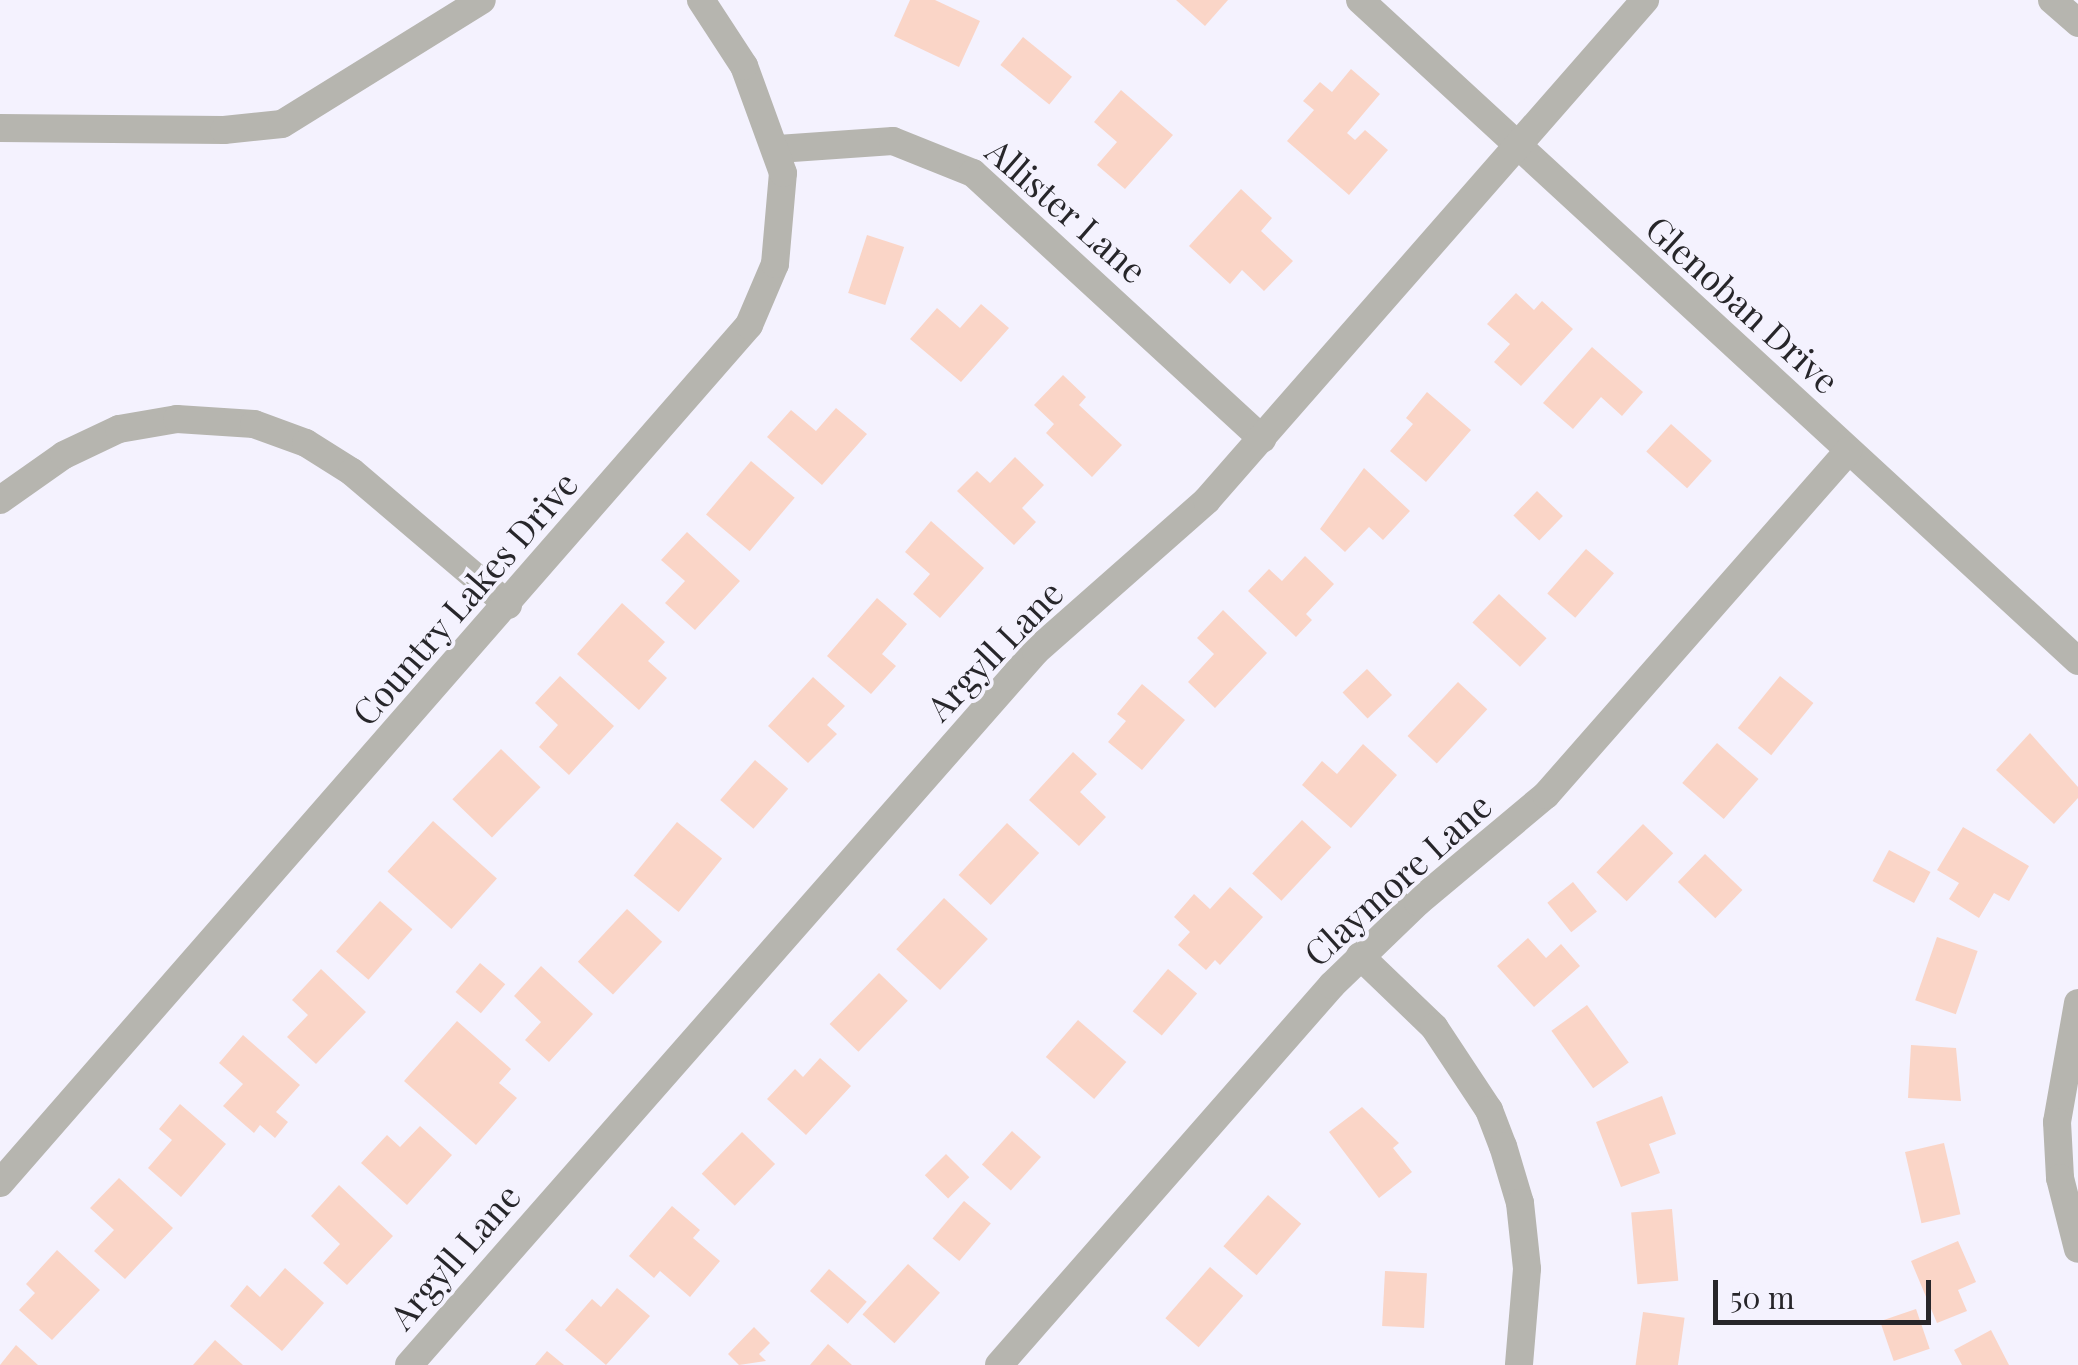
<!DOCTYPE html>
<html>
<head>
<meta charset="utf-8">
<style>
  body { margin:0 }
  #map { position:relative; width:2078px; height:1365px; overflow:hidden; background:#f4f2fe; font-family:"Playfair Display",serif }
  div>[style] { position:absolute }
  .building>* { inset:0; background:#fad5c7; transform-origin:0 0 }
  .street>* { height:28px; margin:-14px; padding:0 14px; transform-origin:14px; border-radius:14px; background:#b6b5af }
  span { translate:-50% -50%; white-space:nowrap; text-align:center; line-height:1.15; -webkit-text-stroke:8px #f4f2fe; paint-order:stroke }
  .street-label { font-size:35px; color:#27262a }
  .scale { position:absolute; left:1713px; top:1280px; width:218px; height:45px; box-sizing:border-box; border:5px solid #27262a; border-top:0; padding-left:12px; font-size:30px; line-height:35px; white-space:nowrap; color:#27262a; -webkit-text-stroke:8px #f4f2fe; paint-order:stroke }
</style>
</head>
<body>
<div id="map">
  <div class="building">
    <i style="clip-path:polygon(910px 0,935px 0,980px 21px,959px 67px,894px 36px)"></i>
    <i style="clip-path:polygon(1176px 0,1228px 0,1205px 26px)"></i>
    <i style="left:1023px;top:37px;width:63px;height:36px;rotate:39deg"></i>
    <i style="clip-path:polygon(1351px 69px,1380px 94px,1347px 133px,1355px 140px,1365px 130px,1388px 150px,1349px 195px,1287px 141px,1314px 110px,1303px 101px,1320px 82px,1332px 92px)"></i>
    <i style="clip-path:polygon(1121px 90px,1173px 135px,1125px 189px,1097px 165px,1117px 142px,1094px 122px)"></i>
    <i style="clip-path:polygon(1241px 189px,1272px 218px,1261px 231px,1293px 261px,1264px 291px,1242px 270px,1230px 284px,1189px 246px)"></i>
    <i style="left:867px;top:235px;width:39px;height:61px;rotate:18deg"></i>
    <i style="clip-path:polygon(1516px 293px,1534px 310px,1542px 301px,1573px 329px,1521px 386px,1494px 362px,1510px 344px,1487px 324px)"></i>
    <i style="clip-path:polygon(981px 304px,1009px 328px,961px 382px,910px 339px,937px 308px,960px 328px)"></i>
    <i style="clip-path:polygon(1592px 347px,1643px 392px,1622px 416px,1601px 397px,1573px 429px,1543px 403px)"></i>
    <i style="clip-path:polygon(1063px 375px,1086px 397px,1079px 405px,1122px 445px,1092px 477px,1046px 433px,1054px 424px,1034px 405px)"></i>
    <i style="clip-path:polygon(1427px 392px,1471px 430px,1426px 482px,1390px 451px,1413px 424px,1406px 418px)"></i>
    <i style="clip-path:polygon(836px 408px,867px 434px,822px 485px,767px 437px,791px 410px,816px 431px)"></i>
    <i style="left:1671px;top:424px;width:55px;height:37px;rotate:42deg"></i>
    <i style="clip-path:polygon(1015px 457px,1044px 485px,1022px 508px,1036px 522px,1014px 545px,957px 491px,977px 471px,990px 483px)"></i>
    <i style="left:751px;top:461px;width:57px;height:70px;rotate:40deg"></i>
    <i style="clip-path:polygon(1364px 468px,1410px 511px,1383px 540px,1369px 527px,1345px 552px,1320px 529px)"></i>
    <i style="left:1537px;top:491px;width:36px;height:34px;rotate:44deg"></i>
    <i style="clip-path:polygon(931px 521px,984px 568px,940px 618px,913px 594px,930px 574px,905px 552px)"></i>
    <i style="clip-path:polygon(687px 532px,740px 581px,695px 630px,665px 603px,685px 581px,661px 560px)"></i>
    <i style="left:1586px;top:549px;width:37px;height:59px;rotate:41deg"></i>
    <i style="clip-path:polygon(1305px 556px,1334px 584px,1306px 614px,1312px 620px,1296px 637px,1248px 591px,1269px 569px,1282px 581px)"></i>
    <i style="left:1499px;top:594px;width:65px;height:39px;rotate:43deg"></i>
    <i style="clip-path:polygon(877px 598px,907px 624px,882px 654px,896px 666px,871px 694px,827px 656px)"></i>
    <i style="clip-path:polygon(622px 603px,665px 642px,648px 661px,667px 678px,639px 710px,577px 654px)"></i>
    <i style="clip-path:polygon(1223px 610px,1267px 653px,1215px 708px,1188px 682px,1214px 654px,1197px 638px)"></i>
    <i style="left:1367px;top:669px;width:36px;height:34px;rotate:46deg"></i>
    <i style="clip-path:polygon(560px 676px,614px 726px,569px 775px,539px 747px,558px 725px,535px 703px)"></i>
    <i style="left:1780px;top:676px;width:43px;height:67px;rotate:39deg"></i>
    <i style="clip-path:polygon(813px 677px,845px 706px,827px 725px,837px 734px,808px 763px,768px 726px)"></i>
    <i style="left:1458px;top:682px;width:40px;height:74px;rotate:43deg"></i>
    <i style="clip-path:polygon(1142px 684px,1185px 720px,1142px 770px,1108px 742px,1126px 721px,1117px 714px)"></i>
    <i style="clip-path:polygon(2030px 733px,2078px 787px,2078px 798px,2054px 824px,1996px 770px)"></i>
    <i style="left:1717px;top:743px;width:55px;height:53px;rotate:41deg"></i>
    <i style="clip-path:polygon(1363px 744px,1397px 775px,1351px 828px,1302px 785px,1322px 761px,1337px 774px)"></i>
    <i style="left:501px;top:749px;width:55px;height:70px;rotate:44deg"></i>
    <i style="clip-path:polygon(1073px 752px,1097px 774px,1080px 792px,1106px 817px,1079px 846px,1029px 800px)"></i>
    <i style="left:755px;top:760px;width:44px;height:53px;rotate:41deg"></i>
    <i style="left:1302px;top:820px;width:40px;height:73px;rotate:43deg"></i>
    <i style="left:433px;top:821px;width:86px;height:68px;rotate:42deg"></i>
    <i style="left:677px;top:822px;width:58px;height:69px;rotate:39deg"></i>
    <i style="left:1007px;top:823px;width:44px;height:71px;rotate:43deg"></i>
    <i style="left:1643px;top:824px;width:42px;height:67px;rotate:44deg"></i>
    <i style="clip-path:polygon(1963px 827px,2029px 866px,2009px 901px,1994px 893px,1979px 918px,1949px 899px,1959px 883px,1937px 870px)"></i>
    <i style="left:1889px;top:850px;width:47px;height:35px;rotate:28deg"></i>
    <i style="left:1705px;top:854px;width:52px;height:39px;rotate:44deg"></i>
    <i style="left:1573px;top:882px;width:38px;height:33px;rotate:51deg"></i>
    <i style="clip-path:polygon(1230px 887px,1263px 917px,1220px 965px,1215px 960px,1206px 970px,1178px 945px,1190px 932px,1174px 917px,1194px 894px,1210px 909px)"></i>
    <i style="left:944px;top:898px;width:60px;height:70px;rotate:43deg"></i>
    <i style="left:380px;top:901px;width:43px;height:67px;rotate:41deg"></i>
    <i style="left:627px;top:909px;width:48px;height:72px;rotate:43deg"></i>
    <i style="left:1937px;top:937px;width:43px;height:67px;rotate:19deg"></i>
    <i style="clip-path:polygon(1528px 938px,1546px 958px,1561px 944px,1580px 966px,1534px 1007px,1497px 966px)"></i>
    <i style="left:480px;top:963px;width:33px;height:38px;rotate:40deg"></i>
    <i style="clip-path:polygon(541px 966px,593px 1014px,549px 1062px,525px 1040px,541px 1022px,514px 996px)"></i>
    <i style="clip-path:polygon(321px 969px,366px 1012px,316px 1064px,287px 1037px,308px 1015px,292px 1000px)"></i>
    <i style="left:1168px;top:969px;width:38px;height:55px;rotate:40deg"></i>
    <i style="left:879px;top:973px;width:40px;height:71px;rotate:44deg"></i>
    <i style="left:1587px;top:1005px;width:71px;height:44px;rotate:54deg"></i>
    <i style="left:1078px;top:1020px;width:64px;height:49px;rotate:41deg"></i>
    <i style="clip-path:polygon(457px 1021px,511px 1069px,499px 1083px,517px 1098px,476px 1145px,404px 1081px)"></i>
    <i style="clip-path:polygon(243px 1035px,300px 1085px,276px 1112px,288px 1122px,275px 1138px,260px 1125px,254px 1133px,223px 1106px,243px 1084px,219px 1063px)"></i>
    <i style="clip-path:polygon(1911px 1045px,1956px 1048px,1961px 1101px,1908px 1098px)"></i>
    <i style="clip-path:polygon(820px 1058px,851px 1086px,806px 1135px,767px 1099px,795px 1069px,803px 1077px)"></i>
    <i style="clip-path:polygon(1662px 1096px,1676px 1134px,1649px 1144px,1660px 1173px,1621px 1187px,1596px 1122px)"></i>
    <i style="clip-path:polygon(180px 1104px,226px 1144px,181px 1197px,148px 1168px,172px 1140px,159px 1129px)"></i>
    <i style="clip-path:polygon(1362px 1107px,1399px 1143px,1393px 1148px,1412px 1172px,1379px 1198px,1329px 1132px)"></i>
    <i style="clip-path:polygon(420px 1126px,452px 1155px,407px 1205px,361px 1163px,387px 1135px,400px 1147px)"></i>
    <i style="left:1012px;top:1131px;width:39px;height:45px;rotate:42deg"></i>
    <i style="left:742px;top:1132px;width:46px;height:58px;rotate:44deg"></i>
    <i style="left:1944px;top:1143px;width:73px;height:40px;rotate:77deg"></i>
    <i style="left:946px;top:1154px;width:33px;height:30px;rotate:45deg"></i>
    <i style="clip-path:polygon(119px 1178px,173px 1228px,125px 1279px,94px 1251px,114px 1230px,90px 1208px)"></i>
    <i style="clip-path:polygon(339px 1185px,393px 1236px,347px 1285px,323px 1263px,340px 1244px,311px 1216px)"></i>
    <i style="left:1268px;top:1195px;width:44px;height:68px;rotate:41deg"></i>
    <i style="left:964px;top:1201px;width:35px;height:49px;rotate:40deg"></i>
    <i style="clip-path:polygon(672px 1206px,700px 1230px,693px 1238px,720px 1261px,690px 1297px,660px 1271px,654px 1278px,629px 1256px)"></i>
    <i style="left:1672px;top:1209px;width:72px;height:41px;rotate:85deg"></i>
    <i style="clip-path:polygon(1958px 1241px,1976px 1282px,1958px 1290px,1967px 1311px,1937px 1323px,1911px 1261px)"></i>
    <i style="clip-path:polygon(57px 1250px,100px 1290px,52px 1340px,19px 1310px,35px 1293px,26px 1284px)"></i>
    <i style="left:908px;top:1264px;width:43px;height:68px;rotate:42deg"></i>
    <i style="left:1210px;top:1267px;width:44px;height:68px;rotate:41deg"></i>
    <i style="clip-path:polygon(285px 1268px,324px 1303px,282px 1351px,230px 1306px,247px 1285px,260px 1297px)"></i>
    <i style="left:829px;top:1269px;width:50px;height:29px;rotate:41deg"></i>
    <i style="left:1385px;top:1271px;width:42px;height:55px;rotate:3deg"></i>
    <i style="clip-path:polygon(617px 1288px,650px 1316px,606px 1365px,565px 1330px,592px 1299px,601px 1307px)"></i>
    <i style="left:1916px;top:1309px;width:42px;height:38px;rotate:71deg"></i>
    <i style="left:1643px;top:1312px;width:42px;height:54px;rotate:8deg"></i>
    <i style="clip-path:polygon(754px 1327px,770px 1343px,759px 1354px,766px 1361px,739px 1365px,728px 1354px)"></i>
    <i style="clip-path:polygon(1991px 1330px,2009px 1365px,1962px 1365px,1954px 1350px)"></i>
    <i style="clip-path:polygon(215px 1340px,243px 1365px,193px 1365px)"></i>
    <i style="clip-path:polygon(828px 1344px,852px 1365px,810px 1365px)"></i>
    <i style="clip-path:polygon(16px 1345px,38px 1365px,0 1365px)"></i>
    <i style="clip-path:polygon(547px 1351px,564px 1365px,535px 1365px)"></i>
  </div>
  <div class="street">
    <i style="left:1360px;top:0;width:976px;rotate:42.63deg"></i>
    <i style="left:2052px;top:0;width:35px;rotate:41deg"></i>
    <i style="left:0;top:128px;width:224px;rotate:0.5deg"></i>
    <i style="left:224px;top:130px;width:58px;rotate:-5.9deg"></i>
    <i style="left:282px;top:124px;width:235px;rotate:-31.8deg"></i>
    <i style="left:778px;top:149px;width:115px;rotate:-4deg"></i>
    <i style="left:893px;top:141px;width:86px;rotate:21.8deg"></i>
    <i style="left:973px;top:173px;width:393px;rotate:42.6deg"></i>
    <i style="left:0;top:500px;width:78px;rotate:-35.1deg"></i>
    <i style="left:64px;top:455px;width:61px;rotate:-25.3deg"></i>
    <i style="left:119px;top:429px;width:59px;rotate:-9.8deg"></i>
    <i style="left:177px;top:419px;width:77px;rotate:3.7deg"></i>
    <i style="left:254px;top:424px;width:55px;rotate:20.1deg"></i>
    <i style="left:306px;top:443px;width:54px;rotate:32.2deg"></i>
    <i style="left:352px;top:472px;width:205px;rotate:40.4deg"></i>
    <i style="left:1360px;top:956px;width:103px;rotate:43.8deg"></i>
    <i style="left:1434px;top:1027px;width:100px;rotate:56.5deg"></i>
    <i style="left:1489px;top:1110px;width:39px;rotate:69deg"></i>
    <i style="left:1503px;top:1146px;width:59px;rotate:73.4deg"></i>
    <i style="left:1520px;top:1203px;width:66px;rotate:83.9deg"></i>
    <i style="left:1527px;top:1269px;width:96px;rotate:94.8deg"></i>
    <i style="left:2078px;top:1003px;width:121px;rotate:100deg"></i>
    <i style="left:2057px;top:1122px;width:56px;rotate:86.9deg"></i>
    <i style="left:2060px;top:1178px;width:73px;rotate:75.8deg"></i>
    <i style="left:0;top:1183px;width:1139px;rotate:-48.88deg"></i>
    <i style="left:749px;top:325px;width:66px;rotate:-66.9deg"></i>
    <i style="left:775px;top:264px;width:91px;rotate:-85deg"></i>
    <i style="left:783px;top:173px;width:114px;rotate:-110deg"></i>
    <i style="left:744px;top:66px;width:79px;rotate:-123.1deg"></i>
    <i style="left:409px;top:1365px;width:950px;rotate:-48.71deg"></i>
    <i style="left:1036px;top:651px;width:228px;rotate:-41.4deg"></i>
    <i style="left:1207px;top:500px;width:665px;rotate:-48.78deg"></i>
    <i style="left:999px;top:1365px;width:505px;rotate:-48.77deg"></i>
    <i style="left:1332px;top:985px;width:120px;rotate:-44deg"></i>
    <i style="left:1418px;top:902px;width:167px;rotate:-39.9deg"></i>
    <i style="left:1546px;top:795px;width:458px;rotate:-48.7deg"></i>
  </div>
  <div class="street-label">
    <span style="left:1067px;top:210px;rotate:41deg">Allister Lane</span>
    <span style="left:1743px;top:304px;rotate:42deg">Glenoban Drive</span>
    <span style="left:464px;top:598px;rotate:-49deg">Country Lakes Drive</span>
    <span style="left:994px;top:650px;rotate:-46deg">Argyll Lane</span>
    <span style="left:1397px;top:879px;rotate:-42deg">Claymore Lane</span>
    <span style="left:454px;top:1256px;rotate:-49deg">Argyll Lane</span>
  </div>
  <div class="scale">50 m</div>
</div>
</body>
</html>
